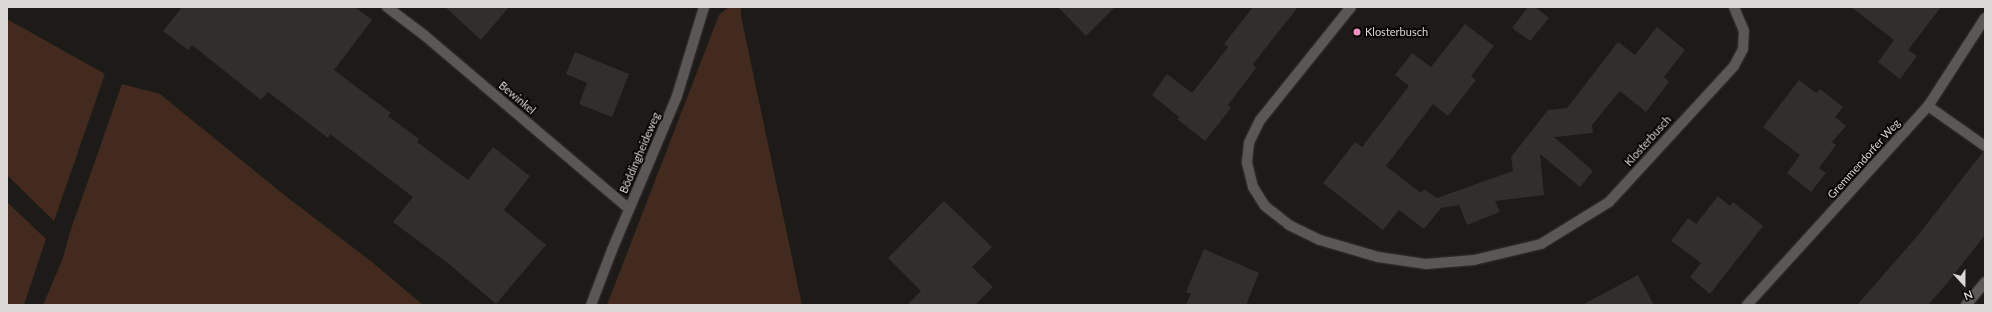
<!DOCTYPE html>
<html>
<head>
<meta charset="utf-8">
<style>
  body { margin:0 }
  #map { position:relative; width:1992px; height:312px; overflow:hidden; background:#1d1b17; font-family:Lato,sans-serif }
  div>[style] { position:absolute }
  .green>* { inset:0; background:#422a1e }
  .building>* { inset:0; background:#322e2b }
  .roads { filter:drop-shadow(0 0 1px #353432) drop-shadow(0 0 1px #353432) }
  .service>* { height:10px; margin:-5px; padding:0 5px; transform-origin:5px; border-radius:5px; background:#5a5854 }
  .minor>* { height:10px; margin:-5px; padding:0 5px; transform-origin:5px; border-radius:5px; background:#5a5854 }
  .dots>* { width:11px; height:11px; translate:-50% -50%; box-sizing:border-box; border:2px solid #070605; border-radius:50% }
  span { translate:-50% -50%; white-space:nowrap; text-align:center; line-height:1.15; -webkit-text-stroke:4px #070605; paint-order:stroke }
  .poi-label { font-size:11px; color:#d9d8d5 }
  .left { translate:0 -50%; text-align:left }
  .street-label { font-size:11px; color:#d9d8d5 }
  .frame { position:absolute; inset:0; border:8px solid #d9d8d5; pointer-events:none }
  .north { position:absolute; left:1944px; top:264px; width:40px; height:40px; -webkit-text-stroke:3px #070605; paint-order:stroke; rotate:159deg; font-size:11px; font-weight:700; line-height:16px; text-align:center; color:#d9d8d5 }
  .north::after { content:''; display:block; margin:auto; width:14px; height:18px; background:#d9d8d5; clip-path:polygon(50% 0,100% 100%,50% 72%,0 100%) }
</style>
</head>
<body>
<div id="map">
  <div class="green">
    <i style="clip-path:polygon(729px 7px,741px 7px,741px 16px,802px 305px,607px 305px,719px 15px)"></i>
    <i style="clip-path:polygon(7px 19px,105px 74px,54px 221px,7px 175px)"></i>
    <i style="clip-path:polygon(122px 84px,160px 94px,283px 194px,372px 262px,423px 305px,43px 305px,63px 258px,70px 232px)"></i>
    <i style="clip-path:polygon(7px 202px,46px 239px,24px 305px,7px 305px)"></i>
  </div>
  <div class="building">
    <i style="clip-path:polygon(182px 7px,355px 7px,372px 20px,334px 70px,391px 113px,388px 116px,419px 139px,417px 142px,468px 180px,493px 147px,530px 176px,504px 210px,546px 245px,496px 304px,449px 264px,393px 222px,413px 197px,330px 134px,328px 138px,268px 92px,261px 100px,192px 45px,188px 50px,163px 31px)"></i>
    <i style="clip-path:polygon(445px 7px,509px 7px,481px 40px)"></i>
    <i style="clip-path:polygon(1058px 7px,1115px 7px,1086px 36px)"></i>
    <i style="clip-path:polygon(1253px 7px,1298px 7px,1253px 64px,1256px 68px,1228px 105px,1231px 108px,1205px 141px,1177px 119px,1179px 117px,1152px 95px,1167px 74px,1192px 93px,1228px 47px,1224px 44px)"></i>
    <i style="clip-path:polygon(1528px 7px,1535px 7px,1549px 18px,1530px 41px,1512px 28px)"></i>
    <i style="clip-path:polygon(1851px 7px,1941px 7px,1908px 50px,1917px 56px,1900px 79px,1878px 62px,1894px 40px)"></i>
    <i style="clip-path:polygon(1465px 24px,1494px 46px,1471px 76px,1476px 80px,1448px 116px,1433px 104px,1386px 166px,1421px 193px,1424px 189px,1437px 198px,1513px 171px,1511px 157px,1548px 110px,1567px 108px,1618px 42px,1635px 55px,1657px 27px,1685px 50px,1664px 77px,1669px 82px,1646px 112px,1620px 91px,1592px 125px,1593px 133px,1554px 137px,1593px 171px,1580px 187px,1540px 154px,1544px 195px,1495px 201px,1500px 212px,1467px 225px,1459px 205px,1441px 208px,1424px 229px,1399px 210px,1383px 230px,1323px 183px,1355px 142px,1362px 147px,1409px 86px,1395px 75px,1412px 53px,1431px 67px)"></i>
    <i style="clip-path:polygon(575px 52px,629px 74px,612px 117px,579px 104px,587px 83px,566px 74px)"></i>
    <i style="clip-path:polygon(1799px 80px,1816px 93px,1820px 89px,1843px 107px,1835px 117px,1846px 126px,1832px 142px,1836px 145px,1819px 168px,1826px 173px,1811px 192px,1787px 173px,1800px 155px,1763px 127px)"></i>
    <i style="clip-path:polygon(1983px 152px,1985px 152px,1985px 235px,1948px 282px,1928px 305px,1857px 305px,1919px 234px)"></i>
    <i style="clip-path:polygon(1718px 196px,1730px 206px,1733px 202px,1763px 226px,1710px 294px,1690px 277px,1701px 263px,1671px 241px,1688px 218px,1696px 224px)"></i>
    <i style="clip-path:polygon(944px 201px,992px 247px,972px 267px,993px 287px,975px 305px,907px 305px,921px 291px,888px 258px)"></i>
    <i style="clip-path:polygon(1204px 249px,1259px 273px,1246px 305px,1186px 305px,1191px 294px,1186px 292px)"></i>
    <i style="clip-path:polygon(1638px 275px,1654px 305px,1582px 305px)"></i>
  </div>
  <div class="roads">
    <div class="service">
      <i style="left:591px;top:305px;width:59px;rotate:-69.1deg"></i>
      <i style="left:1747px;top:305px;width:269px;rotate:-47.7deg"></i>
    </div>
    <div class="minor">
      <i style="left:387px;top:7px;width:46px;rotate:37.1deg"></i>
      <i style="left:424px;top:35px;width:269px;rotate:40.3deg"></i>
      <i style="left:1351px;top:7px;width:145px;rotate:128.8deg"></i>
      <i style="left:1260px;top:120px;width:25px;rotate:116deg"></i>
      <i style="left:1249px;top:143px;width:20px;rotate:96deg"></i>
      <i style="left:1247px;top:163px;width:25px;rotate:76deg"></i>
      <i style="left:1253px;top:187px;width:22px;rotate:58deg"></i>
      <i style="left:1265px;top:206px;width:31px;rotate:38deg"></i>
      <i style="left:1289px;top:225px;width:34px;rotate:26deg"></i>
      <i style="left:1320px;top:240px;width:60px;rotate:16.3deg"></i>
      <i style="left:1378px;top:257px;width:49px;rotate:8.3deg"></i>
      <i style="left:1426px;top:264px;width:48px;rotate:-4.8deg"></i>
      <i style="left:1474px;top:260px;width:69px;rotate:-13.4deg"></i>
      <i style="left:1541px;top:244px;width:80px;rotate:-31.7deg"></i>
      <i style="left:1609px;top:202px;width:185px;rotate:-47.4deg"></i>
      <i style="left:1734px;top:66px;width:19px;rotate:-62deg"></i>
      <i style="left:1743px;top:49px;width:18px;rotate:-87deg"></i>
      <i style="left:1744px;top:31px;width:26px;rotate:-113deg"></i>
      <i style="left:1985px;top:18px;width:105px;rotate:122.9deg"></i>
      <i style="left:1928px;top:106px;width:70px;rotate:35.1deg"></i>
      <i style="left:612px;top:250px;width:167px;rotate:-67.1deg"></i>
      <i style="left:677px;top:96px;width:93px;rotate:-73.1deg"></i>
      <i style="left:1966px;top:305px;width:30px;rotate:-50deg"></i>
    </div>
  </div>
  <div class="dots">
    <i style="left:1357px;top:32px;background:#fa8fc8"></i>
  </div>
  <div class="poi-label">
    <span class="left" style="left:1365px;top:32px">Klosterbusch</span>
  </div>
  <div class="street-label">
    <span style="left:517px;top:98px;rotate:40deg">Bewinkel</span>
    <span style="left:1648px;top:141px;rotate:-48deg">Klosterbusch</span>
    <span style="left:640px;top:153px;rotate:-67deg">Böddingheideweg</span>
    <span style="left:1864px;top:159px;rotate:-48deg">Gremmendorfer Weg</span>
  </div>
  <div class="frame"></div>
  <div class="north">N</div>
</div>
</body>
</html>
